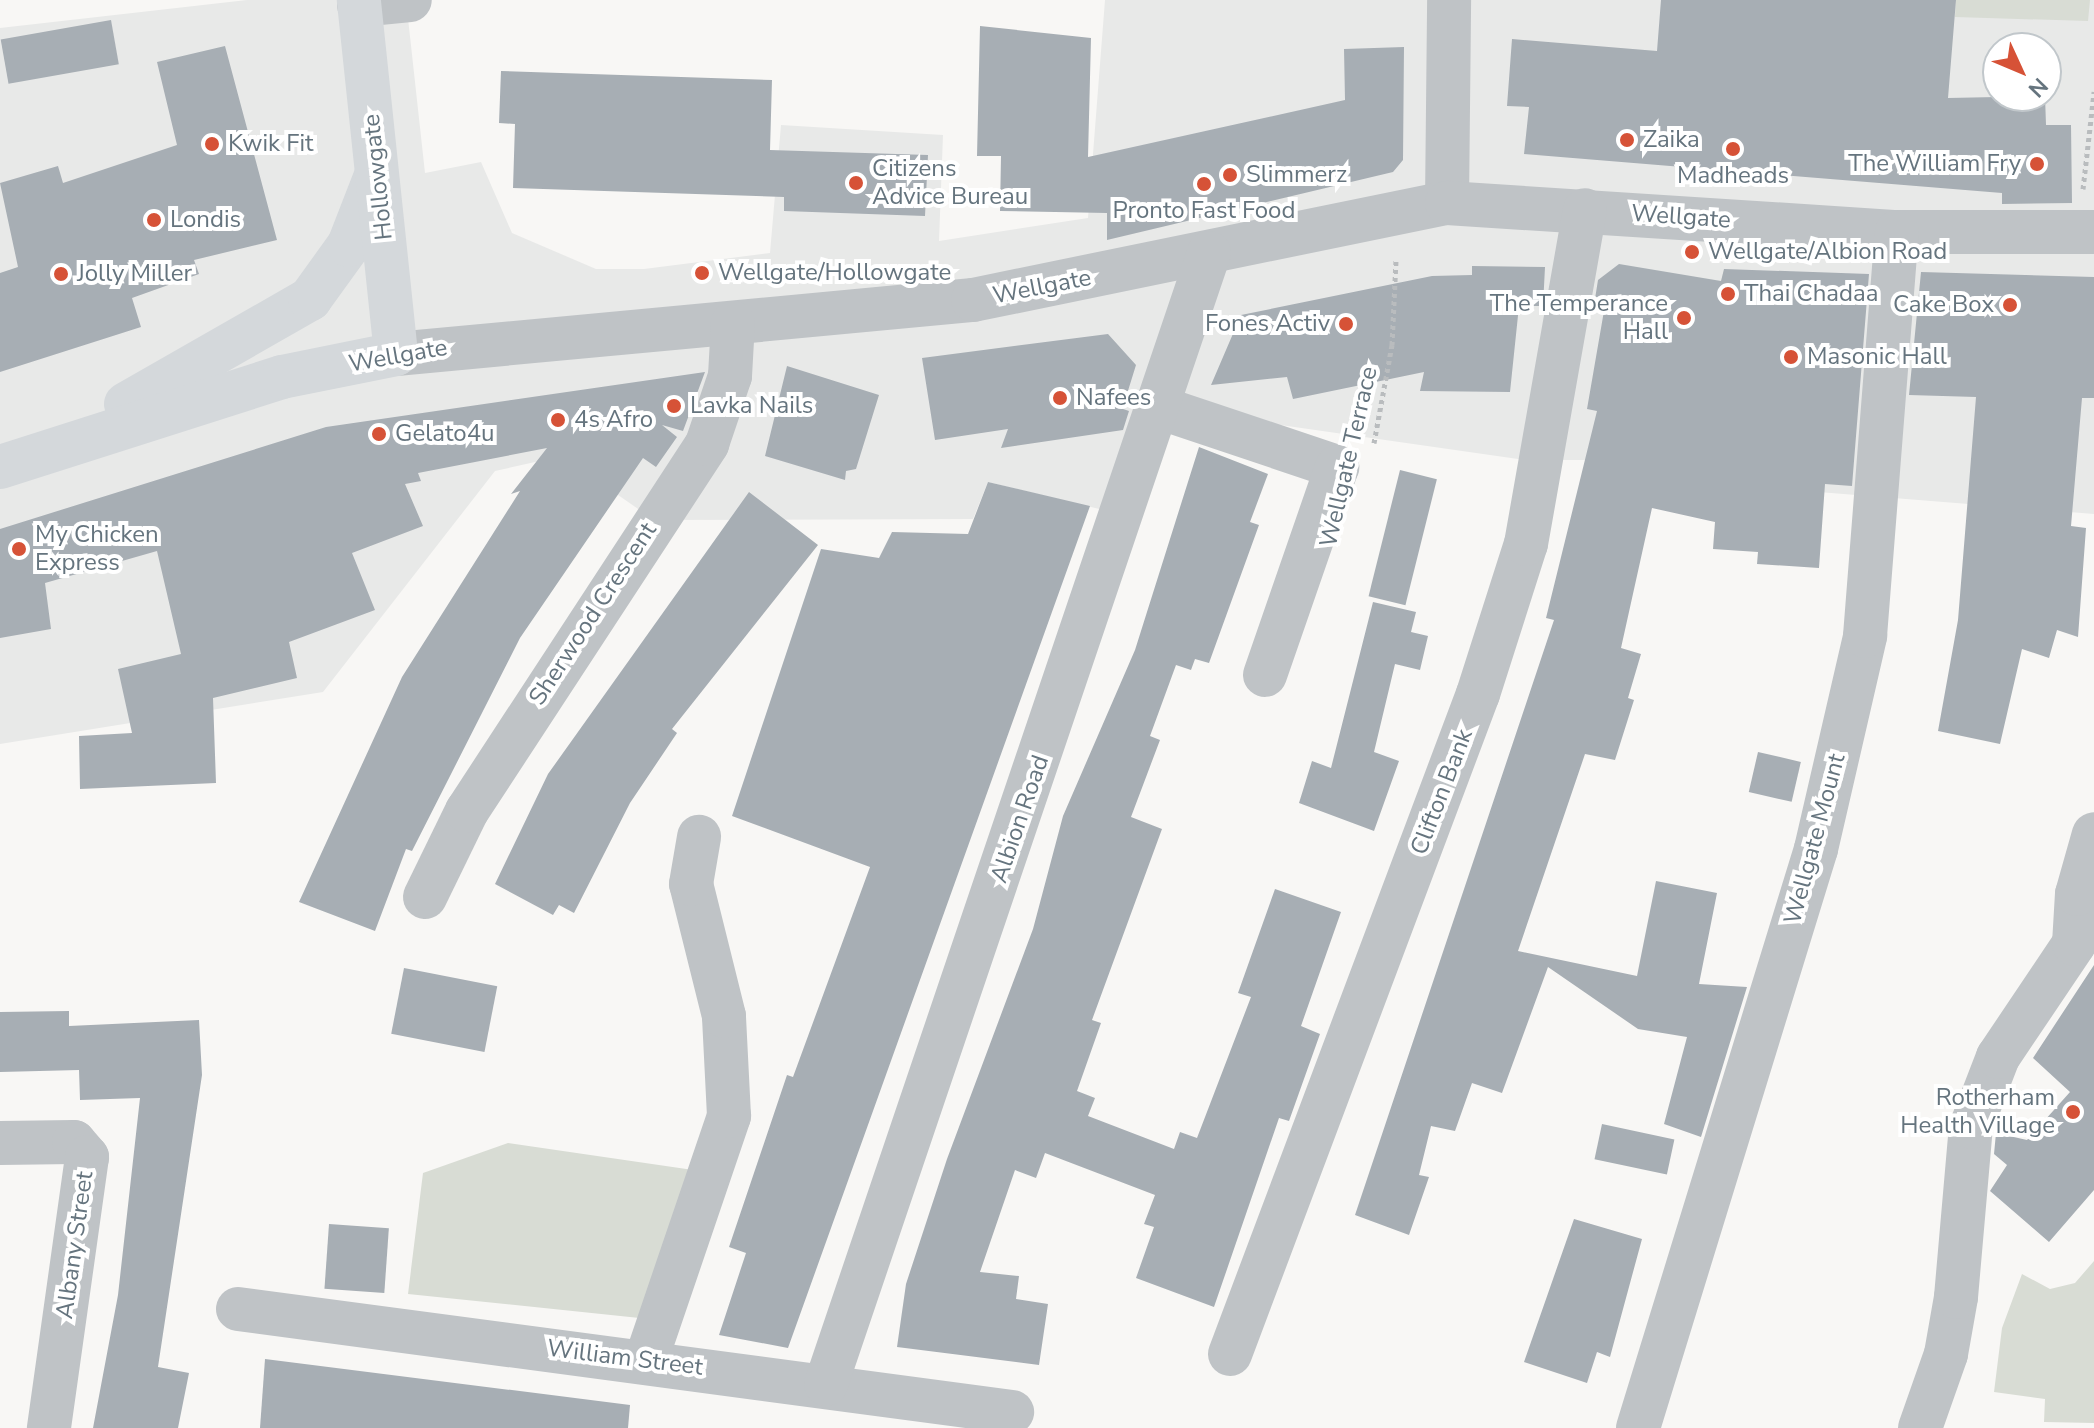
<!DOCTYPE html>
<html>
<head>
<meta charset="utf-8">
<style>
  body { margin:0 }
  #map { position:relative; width:2094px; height:1428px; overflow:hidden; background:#f8f7f5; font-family:"Nunito Sans",sans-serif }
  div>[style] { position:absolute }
  .built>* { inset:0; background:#e8e9e8 }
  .green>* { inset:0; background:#d8dcd4 }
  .building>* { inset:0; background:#a7aeb4; transform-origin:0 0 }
  .path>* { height:5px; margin-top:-2.5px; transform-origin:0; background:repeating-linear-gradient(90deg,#b9bcbe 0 4px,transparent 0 8px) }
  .minor>* { height:44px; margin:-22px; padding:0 22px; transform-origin:22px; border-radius:22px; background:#bfc3c6 }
  .major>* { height:44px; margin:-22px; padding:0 22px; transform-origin:22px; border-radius:22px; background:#d4d8db }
  .dots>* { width:22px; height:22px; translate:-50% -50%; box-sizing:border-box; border:4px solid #fff; border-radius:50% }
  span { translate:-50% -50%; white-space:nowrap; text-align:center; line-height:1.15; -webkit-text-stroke:8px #fff; paint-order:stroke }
  .poi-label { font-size:24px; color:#65747e }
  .left { translate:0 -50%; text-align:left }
  .right { translate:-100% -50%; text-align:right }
  .street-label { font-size:24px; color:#65747e }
  .north { position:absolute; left:1982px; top:32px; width:80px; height:80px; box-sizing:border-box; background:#fff; border:2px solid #c1c7cb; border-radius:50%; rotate:134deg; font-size:22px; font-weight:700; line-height:32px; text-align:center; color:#65747e }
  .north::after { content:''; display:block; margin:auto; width:28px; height:36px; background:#d65237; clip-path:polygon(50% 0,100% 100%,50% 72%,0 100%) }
</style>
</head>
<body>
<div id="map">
  <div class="built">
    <i style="clip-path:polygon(evenodd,247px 0,406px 0,425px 173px,481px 162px,512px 233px,596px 269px,644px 269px,770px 253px,781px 125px,943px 135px,939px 241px,1088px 218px,1105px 0,2094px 0,2094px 514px,1681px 481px,1585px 460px,1525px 460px,1162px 408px,1124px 515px,988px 482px,973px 519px,654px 520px,562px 456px,495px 471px,323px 692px,0 744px,0 28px,247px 0,1998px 48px,2046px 48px,2046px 96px,1998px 96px,1998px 48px)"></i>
  </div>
  <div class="green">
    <i style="clip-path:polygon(1956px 0,2090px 0,2088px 21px,1955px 17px)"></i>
    <i style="clip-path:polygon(508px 1143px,700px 1171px,649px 1319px,408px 1294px,423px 1173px)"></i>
    <i style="clip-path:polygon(2094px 1261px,2094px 1423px,2044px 1422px,2045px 1399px,1994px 1392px,2002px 1328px,2022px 1274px,2050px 1289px,2075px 1283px)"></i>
  </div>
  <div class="building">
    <i style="clip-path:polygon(1661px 0,1956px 0,1948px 98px,2045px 96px,2046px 125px,2071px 125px,2072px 203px,2002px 204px,2002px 193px,1524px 154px,1529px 107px,1507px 106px,1512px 39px,1657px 51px)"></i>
    <i style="left:111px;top:20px;width:45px;height:112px;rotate:80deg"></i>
    <i style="clip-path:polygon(980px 26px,1091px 38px,1088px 157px,1345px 100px,1344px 49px,1404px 47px,1403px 160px,1393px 172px,1107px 240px,1107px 213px,1000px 211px,1001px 156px,977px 156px)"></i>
    <i style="clip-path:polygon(225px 46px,277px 240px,194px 260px,199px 274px,132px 298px,141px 327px,0 372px,0 273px,18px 267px,0 183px,58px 166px,63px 183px,177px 145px,157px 62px)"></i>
    <i style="clip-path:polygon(501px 71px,772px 80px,770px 150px,928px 155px,925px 216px,784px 211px,784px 197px,513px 188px,515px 124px,499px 123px)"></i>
    <i style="clip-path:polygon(1619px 264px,1721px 281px,1724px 269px,1869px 274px,1852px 486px,1825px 484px,1819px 568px,1757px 564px,1758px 552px,1713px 549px,1715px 522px,1652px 508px,1621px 648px,1641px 654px,1628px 698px,1634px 700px,1615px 760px,1585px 754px,1518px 951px,1637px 976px,1656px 881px,1717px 893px,1699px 984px,1747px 987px,1701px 1137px,1664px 1124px,1687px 1037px,1638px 1029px,1548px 967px,1502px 1093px,1472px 1083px,1455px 1131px,1431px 1126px,1419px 1175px,1429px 1177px,1409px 1235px,1355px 1215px,1554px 620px,1546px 618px,1597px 411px,1587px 409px,1605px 305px,1594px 305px,1598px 280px)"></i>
    <i style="clip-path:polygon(1472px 266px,1545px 267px,1543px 306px,1519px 306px,1510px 392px,1420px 391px,1424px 372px,1293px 399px,1287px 377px,1211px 385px,1241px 315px,1432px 276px,1472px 275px)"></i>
    <i style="clip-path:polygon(1921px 272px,2094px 277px,2094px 398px,2082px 398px,2071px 526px,2086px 528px,2078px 637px,2057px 630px,2049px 658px,2022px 649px,2000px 744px,1938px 731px,1958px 620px,1976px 397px,1909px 395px)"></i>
    <i style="clip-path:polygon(1108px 334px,1136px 365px,1127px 394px,1091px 398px,1129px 411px,1123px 430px,1001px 448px,1008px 429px,935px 440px,922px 358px)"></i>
    <i style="clip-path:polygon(787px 366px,879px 395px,856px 469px,846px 471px,845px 480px,765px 456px)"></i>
    <i style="clip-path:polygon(705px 372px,683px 431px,662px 425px,677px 437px,656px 467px,643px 458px,520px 638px,412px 851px,406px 849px,375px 931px,299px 902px,402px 677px,520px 491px,511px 494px,547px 448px,418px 473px,421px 481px,405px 484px,423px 526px,352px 553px,375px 610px,289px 642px,297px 678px,213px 698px,216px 783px,80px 789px,79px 736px,132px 733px,118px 669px,181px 654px,157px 551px,45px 583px,51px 629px,0 638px,0 529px,326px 427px)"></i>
    <i style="clip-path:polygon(1199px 447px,1268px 474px,1250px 522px,1259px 525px,1209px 663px,1195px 659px,1191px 670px,1176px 665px,1150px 736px,1160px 740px,1131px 817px,1162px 829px,1092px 1020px,1101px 1023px,1077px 1091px,1095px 1098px,1088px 1116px,1174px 1149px,1180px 1132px,1197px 1138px,1251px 997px,1238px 993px,1275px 889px,1341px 912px,1301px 1026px,1320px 1034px,1289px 1121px,1279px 1118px,1214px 1307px,1136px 1278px,1154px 1227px,1144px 1224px,1155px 1195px,1045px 1153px,1036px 1178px,1015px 1170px,980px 1272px,1019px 1276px,1016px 1299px,1048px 1304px,1039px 1365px,897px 1347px,906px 1284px,947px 1159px,1033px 929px,1063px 816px,1135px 650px)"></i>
    <i style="left:1400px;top:470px;width:38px;height:130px;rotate:14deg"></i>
    <i style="clip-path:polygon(988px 482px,1090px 506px,788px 1348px,719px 1335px,746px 1253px,729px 1247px,787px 1075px,793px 1077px,870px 867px,732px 816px,821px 549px,879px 558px,892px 532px,968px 534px)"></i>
    <i style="clip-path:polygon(749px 492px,818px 545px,672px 729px,677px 733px,630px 803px,574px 913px,559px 905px,553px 915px,495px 884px,548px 774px)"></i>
    <i style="clip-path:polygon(1373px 602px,1416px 612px,1411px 632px,1428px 636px,1420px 670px,1395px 664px,1374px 752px,1399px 761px,1374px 831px,1299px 803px,1312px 761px,1331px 768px)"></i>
    <i style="left:1758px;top:752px;width:44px;height:41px;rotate:13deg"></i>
    <i style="clip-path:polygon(2094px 965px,2094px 1190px,2049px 1242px,1990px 1191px,2007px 1165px,1994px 1154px,1996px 1133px,2027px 1140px,2070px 1092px,2033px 1058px)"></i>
    <i style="left:404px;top:968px;width:95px;height:67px;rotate:11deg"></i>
    <i style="clip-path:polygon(69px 1011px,69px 1026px,199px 1020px,202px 1075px,158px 1367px,189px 1373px,178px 1428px,93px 1428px,118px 1295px,140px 1098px,80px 1100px,79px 1070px,0 1072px,0 1012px)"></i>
    <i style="left:1602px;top:1124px;width:74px;height:36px;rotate:12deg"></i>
    <i style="clip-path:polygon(1574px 1219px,1642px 1239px,1610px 1357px,1597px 1352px,1587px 1383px,1524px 1362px)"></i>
    <i style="left:329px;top:1224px;width:60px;height:65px;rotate:4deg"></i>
    <i style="clip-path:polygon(265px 1359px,630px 1405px,628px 1428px,260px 1428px)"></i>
  </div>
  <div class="path">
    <i style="left:2083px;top:189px;width:98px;rotate:-83.5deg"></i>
    <i style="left:1374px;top:443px;width:100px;rotate:-79.6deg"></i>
    <i style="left:1392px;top:345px;width:86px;rotate:-87.3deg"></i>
  </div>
  <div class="minor">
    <i style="left:359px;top:5px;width:51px;rotate:-5.6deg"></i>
    <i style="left:1447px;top:203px;width:203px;rotate:-89.4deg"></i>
    <i style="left:396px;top:354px;width:580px;rotate:-5.35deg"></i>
    <i style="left:973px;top:300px;width:484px;rotate:-11.6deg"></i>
    <i style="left:1447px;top:203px;width:451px;rotate:3.7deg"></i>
    <i style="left:1897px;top:232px;width:197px"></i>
    <i style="left:1161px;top:408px;width:186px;rotate:18.5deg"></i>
    <i style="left:1337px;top:467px;width:220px;rotate:109.1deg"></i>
    <i style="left:425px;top:897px;width:96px;rotate:-64deg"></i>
    <i style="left:467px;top:811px;width:439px;rotate:-56.8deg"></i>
    <i style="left:707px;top:444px;width:72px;rotate:-71.3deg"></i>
    <i style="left:730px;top:376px;width:53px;rotate:-86.8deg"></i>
    <i style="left:0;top:1143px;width:74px;rotate:-0.8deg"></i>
    <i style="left:74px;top:1142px;width:20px;rotate:49deg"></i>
    <i style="left:87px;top:1157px;width:274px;rotate:98deg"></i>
    <i style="left:238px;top:1309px;width:781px;rotate:7.58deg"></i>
    <i style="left:1230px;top:1354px;width:705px;rotate:-69.41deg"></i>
    <i style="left:1478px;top:694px;width:157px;rotate:-72.3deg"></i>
    <i style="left:1526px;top:544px;width:339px;rotate:-80deg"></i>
    <i style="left:646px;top:1360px;width:258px;rotate:-71.2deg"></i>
    <i style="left:729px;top:1116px;width:100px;rotate:-92.9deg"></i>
    <i style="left:724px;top:1016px;width:136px;rotate:-104deg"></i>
    <i style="left:691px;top:884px;width:48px;rotate:-80.3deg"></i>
    <i style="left:826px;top:1384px;width:1194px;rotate:-71.29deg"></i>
    <i style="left:1638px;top:1428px;width:606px;rotate:-72.91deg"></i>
    <i style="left:1816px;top:849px;width:219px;rotate:-77deg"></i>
    <i style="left:1865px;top:636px;width:405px;rotate:-85.5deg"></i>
    <i style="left:1920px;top:1428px;width:78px;rotate:-70.6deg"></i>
    <i style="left:1946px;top:1354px;width:58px;rotate:-80deg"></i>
    <i style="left:1956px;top:1297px;width:171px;rotate:-85deg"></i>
    <i style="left:1971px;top:1127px;width:75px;rotate:-68.9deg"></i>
    <i style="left:1998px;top:1057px;width:136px;rotate:-56.1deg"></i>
    <i style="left:2074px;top:944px;width:50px;rotate:-86.6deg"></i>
    <i style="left:2077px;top:894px;width:62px;rotate:-74.2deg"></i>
  </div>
  <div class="major">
    <i style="left:126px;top:404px;width:212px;rotate:-29.7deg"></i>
    <i style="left:310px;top:299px;width:67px;rotate:-54.2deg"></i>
    <i style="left:349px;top:245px;width:72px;rotate:-68.8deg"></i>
    <i style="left:0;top:467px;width:296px;rotate:-17.7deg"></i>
    <i style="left:282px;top:377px;width:116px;rotate:-11.4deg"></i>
    <i style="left:396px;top:354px;width:356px;rotate:-96deg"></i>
  </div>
  <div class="dots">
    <i style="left:1627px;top:140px;background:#d65237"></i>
    <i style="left:212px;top:144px;background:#d65237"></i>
    <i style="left:1733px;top:149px;background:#d65237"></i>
    <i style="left:2037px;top:164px;background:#d65237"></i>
    <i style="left:1230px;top:175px;background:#d65237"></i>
    <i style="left:856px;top:183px;background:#d65237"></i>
    <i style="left:1204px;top:184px;background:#d65237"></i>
    <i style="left:154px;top:220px;background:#d65237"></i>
    <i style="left:1692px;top:252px;background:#d65237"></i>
    <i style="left:702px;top:273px;background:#d65237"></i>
    <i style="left:61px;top:274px;background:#d65237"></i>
    <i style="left:1728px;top:294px;background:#d65237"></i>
    <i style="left:2010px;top:305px;background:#d65237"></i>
    <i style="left:1684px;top:318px;background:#d65237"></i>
    <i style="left:1346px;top:324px;background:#d65237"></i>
    <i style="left:1791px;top:357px;background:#d65237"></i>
    <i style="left:1060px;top:398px;background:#d65237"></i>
    <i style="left:674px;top:406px;background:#d65237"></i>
    <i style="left:558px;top:420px;background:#d65237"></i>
    <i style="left:379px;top:434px;background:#d65237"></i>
    <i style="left:19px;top:549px;background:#d65237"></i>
    <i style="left:2073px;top:1112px;background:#d65237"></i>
  </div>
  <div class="poi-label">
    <span class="left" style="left:1643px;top:140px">Zaika</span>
    <span class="left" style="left:228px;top:144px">Kwik Fit</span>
    <span class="right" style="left:2021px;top:164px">The William Fry</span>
    <span class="left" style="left:872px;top:183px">Citizens<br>Advice Bureau</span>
    <span class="left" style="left:1246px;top:175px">Slimmerz</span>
    <span style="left:1733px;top:176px">Madheads</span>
    <span style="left:1204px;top:211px">Pronto Fast Food</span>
    <span class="left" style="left:170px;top:220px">Londis</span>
    <span class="left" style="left:1708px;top:252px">Wellgate/Albion Road</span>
    <span class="left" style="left:718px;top:273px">Wellgate/Hollowgate</span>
    <span class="left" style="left:77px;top:274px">Jolly Miller</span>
    <span class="left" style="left:1744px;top:294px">Thai Chadaa</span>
    <span class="right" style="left:1668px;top:318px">The Temperance<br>Hall</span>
    <span class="right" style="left:1994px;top:305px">Cake Box</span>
    <span class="right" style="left:1330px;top:324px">Fones Activ</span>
    <span class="left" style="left:1807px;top:357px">Masonic Hall</span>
    <span class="left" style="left:1076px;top:398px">Nafees</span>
    <span class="left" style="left:690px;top:406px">Lavka Nails</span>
    <span class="left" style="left:574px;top:420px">4s Afro</span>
    <span class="left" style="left:395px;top:434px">Gelato4u</span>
    <span class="left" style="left:35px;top:549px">My Chicken<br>Express</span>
    <span class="right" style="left:2055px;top:1112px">Rotherham<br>Health Village</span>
  </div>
  <div class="street-label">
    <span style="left:378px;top:177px;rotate:-96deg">Hollowgate</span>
    <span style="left:1681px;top:217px;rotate:4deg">Wellgate</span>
    <span style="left:1042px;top:287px;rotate:-11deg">Wellgate</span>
    <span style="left:398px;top:356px;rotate:-10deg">Wellgate</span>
    <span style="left:1349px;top:457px;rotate:-77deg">Wellgate Terrace</span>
    <span style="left:593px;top:614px;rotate:-57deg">Sherwood Crescent</span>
    <span style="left:1442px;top:792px;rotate:-69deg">Clifton Bank</span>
    <span style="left:1020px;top:819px;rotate:-71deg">Albion Road</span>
    <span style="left:1815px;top:839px;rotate:-75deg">Wellgate Mount</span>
    <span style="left:75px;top:1245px;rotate:-82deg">Albany Street</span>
    <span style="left:625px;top:1358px;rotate:7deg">William Street</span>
  </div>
  <div class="north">N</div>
</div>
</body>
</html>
